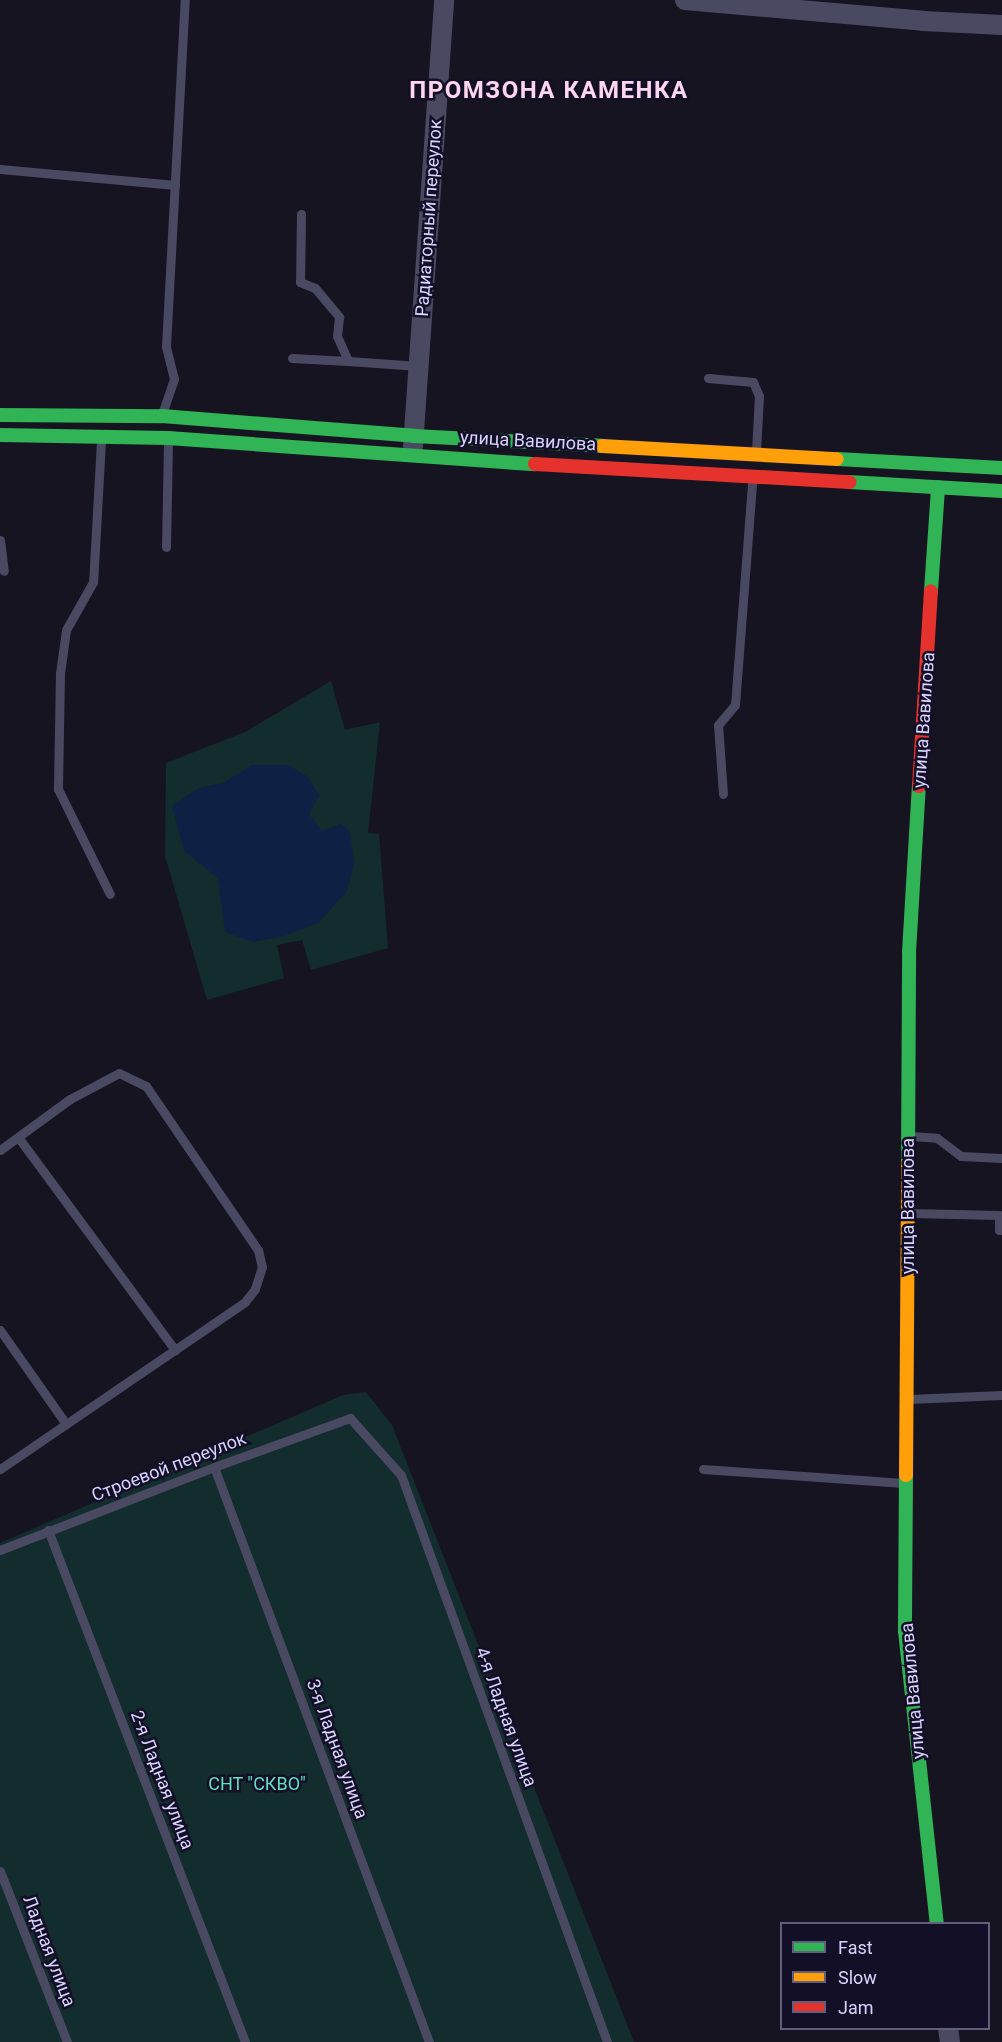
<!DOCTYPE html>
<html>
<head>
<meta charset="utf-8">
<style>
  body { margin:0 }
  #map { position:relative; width:1002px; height:2042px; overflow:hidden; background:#161421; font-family:Roboto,sans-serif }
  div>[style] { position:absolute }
  .green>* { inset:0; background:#132c2d }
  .water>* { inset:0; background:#0d2144 }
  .lane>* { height:9px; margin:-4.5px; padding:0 4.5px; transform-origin:4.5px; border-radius:4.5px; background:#4a4962 }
  .street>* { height:20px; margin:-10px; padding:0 10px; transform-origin:10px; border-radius:10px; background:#4a4962 }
  .fast>* { height:14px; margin:-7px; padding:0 7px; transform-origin:7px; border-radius:7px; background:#30b455 }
  .slow>* { height:14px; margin:-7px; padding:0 7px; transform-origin:7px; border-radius:7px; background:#ff9f0a }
  .jam>* { height:14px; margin:-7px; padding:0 7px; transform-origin:7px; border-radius:7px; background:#e5322d }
  span { translate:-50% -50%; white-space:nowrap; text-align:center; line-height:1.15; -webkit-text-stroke:5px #130f26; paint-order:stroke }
  .street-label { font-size:18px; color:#d9d4ff }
  .park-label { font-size:18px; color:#5fe0c0 }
  .district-label { font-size:24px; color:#ffd6f0; font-weight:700; letter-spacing:1.5px }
  .legend { position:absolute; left:780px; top:1922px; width:210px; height:108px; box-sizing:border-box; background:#130f26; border:2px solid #625e7d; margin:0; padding:8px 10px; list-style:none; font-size:18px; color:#d9d4ff }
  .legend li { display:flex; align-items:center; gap:12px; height:30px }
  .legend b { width:30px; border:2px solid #625e7d }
</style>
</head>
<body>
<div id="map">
  <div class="green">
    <i style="clip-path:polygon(331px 681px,345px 730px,380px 722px,368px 833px,379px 834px,388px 948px,311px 970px,302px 940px,277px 945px,284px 978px,207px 1000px,165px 856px,166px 763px,245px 732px)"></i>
    <i style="clip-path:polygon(366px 1392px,392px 1425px,634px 2042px,0 2042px,0 1543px,343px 1395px)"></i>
  </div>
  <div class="water">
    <i style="clip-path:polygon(252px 765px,288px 765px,308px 777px,319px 795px,309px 815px,322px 831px,341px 824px,350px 832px,354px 863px,347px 891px,318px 923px,284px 936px,253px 942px,225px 932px,218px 878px,184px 851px,172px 806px,199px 788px,223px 783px)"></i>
  </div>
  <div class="lane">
    <i style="left:0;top:169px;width:176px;rotate:5.2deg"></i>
    <i style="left:301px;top:214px;width:68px;rotate:90.8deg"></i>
    <i style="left:300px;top:282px;width:16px;rotate:22deg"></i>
    <i style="left:315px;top:288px;width:38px;rotate:50deg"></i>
    <i style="left:339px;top:317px;width:19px;rotate:96deg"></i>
    <i style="left:337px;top:336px;width:27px;rotate:66deg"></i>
    <i style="left:348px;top:361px;width:71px;rotate:4deg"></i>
    <i style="left:292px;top:358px;width:56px;rotate:3.1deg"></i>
    <i style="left:708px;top:378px;width:45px;rotate:5.1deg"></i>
    <i style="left:753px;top:382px;width:15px;rotate:67deg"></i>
    <i style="left:759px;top:396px;width:55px;rotate:93.1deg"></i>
    <i style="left:163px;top:411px;width:34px;rotate:-71deg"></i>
    <i style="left:174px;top:379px;width:34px;rotate:-104deg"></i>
    <i style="left:166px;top:346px;width:347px;rotate:-86.9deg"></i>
    <i style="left:101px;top:441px;width:141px;rotate:93.2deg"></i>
    <i style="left:93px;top:582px;width:55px;rotate:119.4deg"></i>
    <i style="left:66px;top:630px;width:43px;rotate:97.9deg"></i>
    <i style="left:60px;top:673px;width:116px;rotate:91deg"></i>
    <i style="left:58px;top:789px;width:117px;rotate:63.7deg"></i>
    <i style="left:0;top:540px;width:31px;rotate:83deg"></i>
    <i style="left:166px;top:547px;width:106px;rotate:-88.9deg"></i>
    <i style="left:723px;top:794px;width:69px;rotate:-94.1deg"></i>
    <i style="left:718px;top:725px;width:26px;rotate:-50deg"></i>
    <i style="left:735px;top:705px;width:224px;rotate:-85.6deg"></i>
    <i style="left:911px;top:1136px;width:26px;rotate:4deg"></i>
    <i style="left:937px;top:1138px;width:30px;rotate:37deg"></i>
    <i style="left:961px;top:1156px;width:41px;rotate:2.8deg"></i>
    <i style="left:18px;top:1137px;width:265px;rotate:53.6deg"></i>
    <i style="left:0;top:1150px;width:87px;rotate:-36.1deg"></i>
    <i style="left:70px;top:1099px;width:55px;rotate:-28deg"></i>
    <i style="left:119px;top:1073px;width:30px;rotate:26deg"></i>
    <i style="left:146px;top:1086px;width:199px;rotate:55.7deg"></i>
    <i style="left:258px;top:1250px;width:17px;rotate:77deg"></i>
    <i style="left:262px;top:1267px;width:23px;rotate:108deg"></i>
    <i style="left:255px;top:1289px;width:16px;rotate:128deg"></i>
    <i style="left:245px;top:1302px;width:297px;rotate:145.7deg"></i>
    <i style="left:910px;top:1213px;width:89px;rotate:1.3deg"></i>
    <i style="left:999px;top:1215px;width:15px;rotate:90deg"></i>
    <i style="left:999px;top:1230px;width:3px"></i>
    <i style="left:0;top:1330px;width:115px;rotate:54.9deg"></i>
    <i style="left:909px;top:1399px;width:93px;rotate:-2.5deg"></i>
    <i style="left:214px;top:1467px;width:614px;rotate:69.5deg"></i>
    <i style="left:703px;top:1469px;width:201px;rotate:4deg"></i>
    <i style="left:48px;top:1530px;width:549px;rotate:68.95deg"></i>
    <i style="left:0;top:1550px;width:230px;rotate:-21.2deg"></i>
    <i style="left:214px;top:1467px;width:145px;rotate:-19.8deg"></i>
    <i style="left:350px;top:1418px;width:76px;rotate:48.2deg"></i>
    <i style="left:401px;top:1475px;width:603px;rotate:70.03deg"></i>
    <i style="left:0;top:1871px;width:184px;rotate:68.6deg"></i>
  </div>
  <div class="street">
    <i style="left:685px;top:0;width:239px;rotate:5deg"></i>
    <i style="left:923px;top:21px;width:79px;rotate:2.9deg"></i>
    <i style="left:413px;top:446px;width:447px;rotate:-86deg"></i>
    <i style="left:948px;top:2028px;width:14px;rotate:82deg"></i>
  </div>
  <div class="fast">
    <i style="left:0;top:415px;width:162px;rotate:0.4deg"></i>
    <i style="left:162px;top:416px;width:253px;rotate:4.5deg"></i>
    <i style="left:414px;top:436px;width:188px;rotate:3deg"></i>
    <i style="left:0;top:435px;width:168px;rotate:1deg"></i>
    <i style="left:168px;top:438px;width:368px;rotate:4.1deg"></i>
    <i style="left:837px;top:459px;width:165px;rotate:3.1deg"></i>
    <i style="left:849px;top:482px;width:153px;rotate:3.4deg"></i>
    <i style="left:931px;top:591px;width:104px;rotate:-86.1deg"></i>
    <i style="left:908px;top:1163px;width:211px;rotate:-89.7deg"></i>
    <i style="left:909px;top:952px;width:166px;rotate:-86.6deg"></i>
    <i style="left:906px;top:1475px;width:156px;rotate:90.4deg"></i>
    <i style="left:905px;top:1631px;width:295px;rotate:83.8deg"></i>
  </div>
  <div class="slow">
    <i style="left:602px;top:446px;width:235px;rotate:3.2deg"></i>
    <i style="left:906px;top:1475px;width:312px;rotate:-89.6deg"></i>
  </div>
  <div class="jam">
    <i style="left:535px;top:464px;width:315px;rotate:3.3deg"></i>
    <i style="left:919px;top:786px;width:195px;rotate:-86.5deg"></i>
  </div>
  <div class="street-label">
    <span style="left:429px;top:218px;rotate:-86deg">Радиаторный переулок</span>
    <span style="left:528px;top:441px;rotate:3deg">улица Вавилова</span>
    <span style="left:924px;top:720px;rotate:-86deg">улица Вавилова</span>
    <span style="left:908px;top:1206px;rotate:-90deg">улица Вавилова</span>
    <span style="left:169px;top:1467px;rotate:-21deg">Строевой переулок</span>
    <span style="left:913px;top:1691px;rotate:-95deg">улица Вавилова</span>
    <span style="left:506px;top:1717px;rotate:70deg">4-я Ладная улица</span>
    <span style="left:337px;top:1749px;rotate:70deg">3-я Ладная улица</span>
    <span style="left:162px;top:1780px;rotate:69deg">2-я Ладная улица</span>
    <span style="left:49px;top:1951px;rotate:69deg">Ладная улица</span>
  </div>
  <div class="park-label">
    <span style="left:257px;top:1784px">СНТ "СКВО"</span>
  </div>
  <div class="district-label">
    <span style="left:549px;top:91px">ПРОМЗОНА КАМЕНКА</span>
  </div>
  <ul class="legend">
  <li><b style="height:8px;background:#30b455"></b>Fast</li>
  <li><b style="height:8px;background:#ff9f0a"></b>Slow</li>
  <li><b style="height:8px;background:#e5322d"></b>Jam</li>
  </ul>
</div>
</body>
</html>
